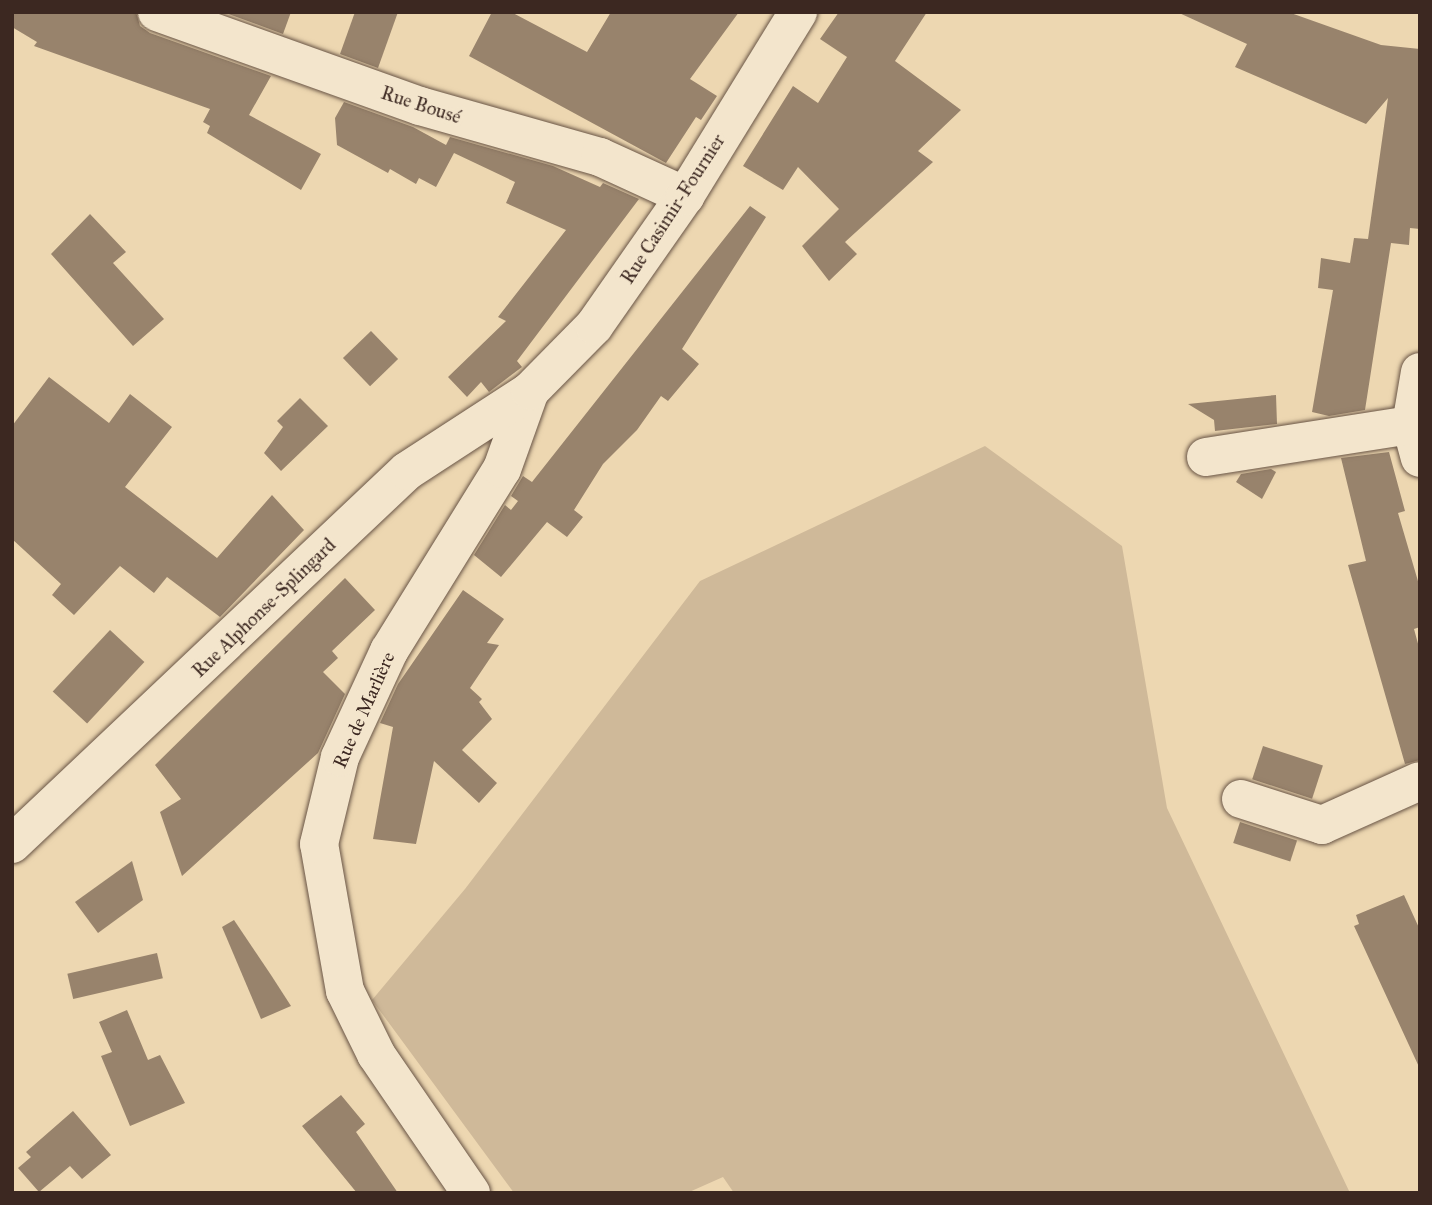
<!DOCTYPE html>
<html>
<head>
<meta charset="utf-8">
<style>
  body { margin:0 }
  #map { position:relative; width:1432px; height:1205px; overflow:hidden; background:#edd7b1; font-family:"IM FELL Great Primer",serif }
  div>[style] { position:absolute }
  .green>* { inset:0; background:#cfb999 }
  .building>* { inset:0; background:#98836c; transform-origin:0 0 }
  .roads { filter:drop-shadow(0 0 2px #685445) drop-shadow(0 0 2px #685445) }
  .street>* { height:38px; margin:-19px; padding:0 19px; transform-origin:19px; border-radius:19px; background:#f3e5cc }
  .secondary>* { height:38px; margin:-19px; padding:0 19px; transform-origin:19px; border-radius:19px; background:#f3e5cc }
  span { translate:-50% -50%; white-space:nowrap; text-align:center; line-height:1.15; -webkit-text-stroke:7px #f3e5cc; paint-order:stroke }
  .street-label { font-size:19px; color:#3c2821 }
  .frame { position:absolute; inset:0; border:14px solid #3c2821; pointer-events:none }
</style>
</head>
<body>
<div id="map">
  <div class="green">
    <i style="clip-path:polygon(985px 446px,1122px 546px,1167px 808px,1350px 1193px,734px 1193px,723px 1177px,687px 1193px,514px 1193px,372px 1000px,465px 889px,700px 581px)"></i>
  </div>
  <div class="building">
    <i style="clip-path:polygon(12px 12px,136px 12px,140px 26px,150px 33px,271px 76px,249px 115px,321px 154px,301px 190px,207px 133px,210px 126px,203px 122px,210px 109px,34px 46px,37px 42px,12px 27px)"></i>
    <i style="clip-path:polygon(223px 12px,291px 12px,283px 34px)"></i>
    <i style="clip-path:polygon(355px 12px,398px 12px,378px 68px,340px 54px)"></i>
    <i style="clip-path:polygon(492px 12px,511px 12px,587px 52px,611px 12px,739px 12px,690px 79px,717px 96px,701px 120px,696px 117px,666px 163px,469px 56px)"></i>
    <i style="clip-path:polygon(839px 12px,927px 12px,895px 61px,961px 110px,918px 151px,933px 162px,845px 242px,857px 254px,829px 281px,802px 246px,839px 209px,798px 167px,783px 190px,743px 166px,793px 86px,818px 103px,847px 57px,820px 39px)"></i>
    <i style="clip-path:polygon(1177px 12px,1288px 12px,1381px 45px,1420px 49px,1420px 229px,1410px 228px,1409px 245px,1391px 243px,1365px 410px,1329px 416px,1312px 412px,1333px 290px,1318px 288px,1321px 258px,1350px 263px,1354px 238px,1368px 239px,1388px 98px,1366px 124px,1235px 67px,1247px 44px)"></i>
    <i style="clip-path:polygon(344px 102px,413px 127px,446px 145px,450px 137px,553px 166px,600px 187px,603px 183px,639px 199px,517px 361px,522px 367px,489px 392px,481px 382px,467px 397px,448px 377px,506px 321px,498px 317px,566px 230px,506px 203px,515px 182px,454px 153px,436px 187px,419px 178px,416px 184px,390px 169px,388px 173px,337px 145px,335px 118px)"></i>
    <i style="clip-path:polygon(750px 206px,766px 217px,682px 349px,699px 364px,668px 401px,661px 396px,637px 430px,603px 464px,574px 510px,583px 517px,567px 537px,547px 522px,501px 577px,474px 555px,505px 505px,511px 510px,518px 501px,511px 496px,523px 476px,532px 482px)"></i>
    <i style="clip-path:polygon(90px 214px,126px 252px,113px 263px,164px 319px,133px 346px,51px 254px)"></i>
    <i style="left:371px;top:331px;width:39px;height:39px;rotate:46deg"></i>
    <i style="clip-path:polygon(49px 377px,109px 423px,130px 394px,172px 427px,125px 487px,217px 558px,272px 495px,304px 530px,220px 617px,167px 577px,154px 593px,120px 566px,74px 615px,52px 595px,61px 584px,12px 539px,12px 426px)"></i>
    <i style="clip-path:polygon(1276px 395px,1277px 424px,1215px 431px,1214px 420px,1188px 404px)"></i>
    <i style="clip-path:polygon(300px 398px,328px 426px,281px 471px,264px 453px,283px 427px,277px 421px)"></i>
    <i style="clip-path:polygon(1389px 452px,1405px 511px,1398px 513px,1420px 588px,1420px 627px,1414px 629px,1420px 651px,1420px 760px,1405px 764px,1348px 565px,1366px 561px,1341px 458px)"></i>
    <i style="clip-path:polygon(1271px 469px,1276px 472px,1262px 499px,1236px 482px,1241px 474px)"></i>
    <i style="clip-path:polygon(345px 578px,375px 610px,332px 651px,338px 658px,323px 672px,345px 694px,318px 753px,182px 876px,160px 812px,181px 799px,155px 765px)"></i>
    <i style="clip-path:polygon(463px 590px,504px 619px,487px 643px,499px 645px,470px 688px,482px 699px,479px 702px,492px 719px,462px 750px,497px 783px,479px 803px,434px 761px,416px 844px,373px 839px,393px 727px,380px 723px,398px 684px)"></i>
    <i style="left:110px;top:630px;width:47px;height:84px;rotate:43deg"></i>
    <i style="left:1263px;top:746px;width:63px;height:35px;rotate:18deg"></i>
    <i style="left:1240px;top:822px;width:60px;height:22px;rotate:18deg"></i>
    <i style="clip-path:polygon(132px 861px,143px 900px,98px 933px,75px 902px)"></i>
    <i style="clip-path:polygon(1404px 895px,1420px 930px,1420px 1069px,1354px 926px,1359px 924px,1356px 915px)"></i>
    <i style="clip-path:polygon(234px 920px,271px 975px,291px 1006px,261px 1019px,222px 927px)"></i>
    <i style="left:157px;top:953px;width:26px;height:92px;rotate:77deg"></i>
    <i style="clip-path:polygon(127px 1010px,148px 1060px,160px 1055px,185px 1103px,130px 1126px,101px 1056px,112px 1052px,99px 1022px)"></i>
    <i style="clip-path:polygon(341px 1095px,365px 1124px,356px 1132px,398px 1193px,357px 1193px,302px 1126px)"></i>
    <i style="clip-path:polygon(73px 1111px,111px 1155px,82px 1179px,70px 1166px,39px 1192px,18px 1168px,31px 1157px,26px 1152px)"></i>
  </div>
  <div class="roads">
    <div class="street">
      <i style="left:157px;top:12px;width:279px;rotate:19.7deg"></i>
      <i style="left:420px;top:106px;width:187px;rotate:15.8deg"></i>
      <i style="left:600px;top:157px;width:94px;rotate:24.6deg"></i>
      <i style="left:1420px;top:372px;width:54px;rotate:99.6deg"></i>
      <i style="left:1411px;top:425px;width:34px;rotate:75deg"></i>
      <i style="left:1206px;top:457px;width:207px;rotate:-8.9deg"></i>
      <i style="left:1241px;top:799px;width:85px;rotate:17.8deg"></i>
      <i style="left:1322px;top:825px;width:107px;rotate:-24.2deg"></i>
      <i style="left:471px;top:1193px;width:168px;rotate:-124.4deg"></i>
      <i style="left:376px;top:1054px;width:70px;rotate:-116.2deg"></i>
      <i style="left:345px;top:991px;width:149px;rotate:-100deg"></i>
      <i style="left:319px;top:844px;width:89px;rotate:-76.4deg"></i>
      <i style="left:340px;top:757px;width:117px;rotate:-65.2deg"></i>
      <i style="left:389px;top:651px;width:214px;rotate:-58.2deg"></i>
      <i style="left:502px;top:469px;width:83px;rotate:-70.3deg"></i>
    </div>
    <div class="secondary">
      <i style="left:12px;top:844px;width:543px;rotate:-43.36deg"></i>
      <i style="left:407px;top:471px;width:147px;rotate:-33deg"></i>
      <i style="left:530px;top:391px;width:91px;rotate:-45.4deg"></i>
      <i style="left:594px;top:326px;width:159px;rotate:-55deg"></i>
      <i style="left:685px;top:196px;width:216px;rotate:-58.4deg"></i>
    </div>
  </div>
  <div class="street-label">
    <span style="left:421px;top:105px;rotate:18deg">Rue Bousé</span>
    <span style="left:673px;top:209px;rotate:-57deg">Rue Casimir-Fournier</span>
    <span style="left:264px;top:608px;rotate:-44deg">Rue Alphonse-Splingard</span>
    <span style="left:364px;top:710px;rotate:-66deg">Rue de Marlière</span>
  </div>
  <div class="frame"></div>
</div>
</body>
</html>
